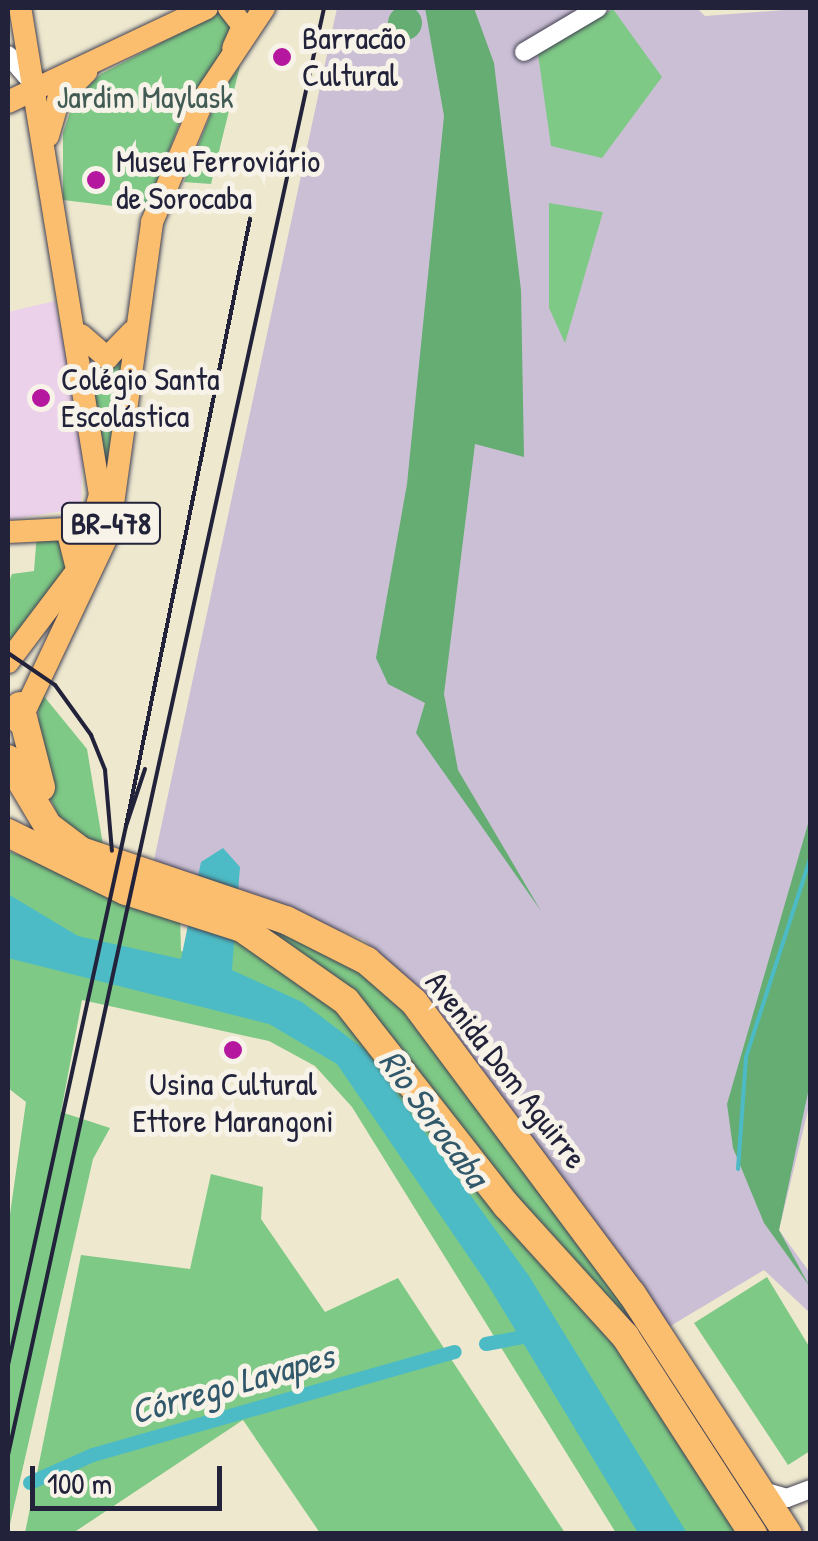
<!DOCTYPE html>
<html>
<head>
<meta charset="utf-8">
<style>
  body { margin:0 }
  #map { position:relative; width:818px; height:1541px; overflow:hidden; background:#eee8cf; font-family:"Patrick Hand",sans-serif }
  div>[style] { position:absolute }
  .built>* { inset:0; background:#ecd1ea }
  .industrial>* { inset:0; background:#cbbfd5 }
  .green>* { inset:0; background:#7ec986 }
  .forest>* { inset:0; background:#66ad73 }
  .round { border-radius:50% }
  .water>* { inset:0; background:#4dbbc5 }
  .stream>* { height:4px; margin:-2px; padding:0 2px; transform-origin:2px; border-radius:2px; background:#4dbbc5 }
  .canal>* { height:14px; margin:-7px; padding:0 7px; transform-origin:7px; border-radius:7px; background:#4dbbc5 }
  .roads { filter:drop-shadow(0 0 2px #414051) drop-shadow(0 0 2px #414051) }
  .minor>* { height:18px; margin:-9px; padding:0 9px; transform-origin:9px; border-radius:9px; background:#fff }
  .major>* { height:22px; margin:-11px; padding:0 11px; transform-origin:11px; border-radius:11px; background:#fbbd6e }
  .highway>* { height:28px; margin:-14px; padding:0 14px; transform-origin:14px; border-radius:14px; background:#fbbd6e }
  .rail>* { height:4px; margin:-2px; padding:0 2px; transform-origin:2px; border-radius:2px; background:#22223b }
  .dots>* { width:28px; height:28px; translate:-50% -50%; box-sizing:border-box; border:5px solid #f7f3e8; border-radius:50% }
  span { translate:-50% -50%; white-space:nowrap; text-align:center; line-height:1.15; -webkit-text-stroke:10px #f7f3e8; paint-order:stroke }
  .shield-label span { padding:2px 8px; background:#f7f3e8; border:2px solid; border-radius:8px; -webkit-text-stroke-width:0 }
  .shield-label { font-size:30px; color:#22223b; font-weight:700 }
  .poi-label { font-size:32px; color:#22223b }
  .left { translate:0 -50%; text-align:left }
  .park-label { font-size:32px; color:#425c55 }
  .street-label { font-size:32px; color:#22223b }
  .water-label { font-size:35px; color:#31586b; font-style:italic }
  .frame { position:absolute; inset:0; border:10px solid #22223b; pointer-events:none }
  .scale { position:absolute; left:30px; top:1466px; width:192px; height:45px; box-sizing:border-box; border:5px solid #22223b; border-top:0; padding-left:12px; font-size:30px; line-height:35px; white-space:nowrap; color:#22223b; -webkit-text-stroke:8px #f7f3e8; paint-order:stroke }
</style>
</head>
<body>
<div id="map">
  <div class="built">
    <i style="clip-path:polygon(55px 301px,83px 440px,81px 508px,8px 520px,8px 312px)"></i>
  </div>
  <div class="industrial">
    <i style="clip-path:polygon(337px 8px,697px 8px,705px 16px,810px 8px,810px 1102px,779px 1230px,810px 1273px,810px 1313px,764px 1270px,667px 1328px,417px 989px,364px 940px,154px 860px)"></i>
  </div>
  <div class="green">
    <i style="clip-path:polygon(613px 9px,662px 77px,602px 158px,551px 146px,538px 54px)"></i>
    <i style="clip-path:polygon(220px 12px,236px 32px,179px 125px,146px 210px,63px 200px,63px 133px,74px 100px,101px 74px)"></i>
    <i style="clip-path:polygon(240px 66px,211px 184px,184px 182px,217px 98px)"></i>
    <i style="clip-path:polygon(549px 203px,603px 212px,565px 343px,549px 308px)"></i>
    <i style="clip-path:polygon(127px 356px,101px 513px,87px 364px,115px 367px)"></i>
    <i style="clip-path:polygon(37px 533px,55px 533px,72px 560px,16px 645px,8px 641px,8px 584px,12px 574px,34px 571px)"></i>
    <i style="clip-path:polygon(38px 689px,87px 749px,104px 851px,60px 819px,39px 774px)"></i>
    <i style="clip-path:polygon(8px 851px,180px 914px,181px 951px,231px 965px,234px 932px,319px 986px,598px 1317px,744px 1533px,616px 1533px,352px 1107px,315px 1066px,269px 1041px,82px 1000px,61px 1112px,110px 1128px,93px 1159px,8px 1533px,8px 1228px,26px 1102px,8px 1088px)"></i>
    <i style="clip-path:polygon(237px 907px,357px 966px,413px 1015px,578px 1231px,779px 1533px,764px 1533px,393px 1042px)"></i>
    <i style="clip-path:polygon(211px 1174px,263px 1187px,261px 1219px,325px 1312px,398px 1278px,565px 1533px,320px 1533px,243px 1420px,73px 1533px,25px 1533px,81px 1255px,190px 1269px)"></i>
    <i style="clip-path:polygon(767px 1277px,810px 1348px,810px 1451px,788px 1465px,694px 1323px)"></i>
  </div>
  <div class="forest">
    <i class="round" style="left:388px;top:6px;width:34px;height:34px"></i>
    <i style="clip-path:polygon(425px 8px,474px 8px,494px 63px,521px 290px,524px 457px,475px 444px,444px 694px,458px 770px,541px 911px,416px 733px,425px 703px,388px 684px,376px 658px,407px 484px,444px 116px)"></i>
    <i style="clip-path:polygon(810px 817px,810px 1083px,779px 1230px,810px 1287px,764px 1223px,733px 1148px,727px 1104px)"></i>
  </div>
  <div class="water">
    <i style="clip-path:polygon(223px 848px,240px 867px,232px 970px,302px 1002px,365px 1050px,529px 1276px,687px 1533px,638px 1533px,488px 1285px,337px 1064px,269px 1024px,8px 958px,8px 894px,78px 936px,181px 959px,201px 862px)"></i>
  </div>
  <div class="stream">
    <i style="left:738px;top:1169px;width:112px;rotate:-85.9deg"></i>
    <i style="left:746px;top:1057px;width:208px;rotate:-72.1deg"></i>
  </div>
  <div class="canal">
    <i style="left:486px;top:1344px;width:49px;rotate:-10.6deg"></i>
    <i style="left:30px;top:1483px;width:69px;rotate:-24deg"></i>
    <i style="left:93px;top:1455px;width:376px;rotate:-15.9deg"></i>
  </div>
  <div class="roads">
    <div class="minor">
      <i style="left:524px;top:52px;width:86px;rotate:-30.7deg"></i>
      <i style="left:8px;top:55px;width:38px;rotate:49deg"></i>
      <i style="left:759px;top:1490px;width:29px;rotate:16deg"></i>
      <i style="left:787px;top:1498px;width:25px;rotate:-21deg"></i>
    </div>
    <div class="major">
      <i style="left:229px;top:8px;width:23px;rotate:52deg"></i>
      <i style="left:243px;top:26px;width:24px;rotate:114deg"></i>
      <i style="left:8px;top:102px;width:220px;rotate:-25.3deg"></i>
      <i style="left:48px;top:136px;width:37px;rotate:-74deg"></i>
      <i style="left:58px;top:100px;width:40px;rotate:-45deg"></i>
      <i style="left:81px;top:335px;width:35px;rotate:41deg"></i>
      <i style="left:107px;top:358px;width:37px;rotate:-46deg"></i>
      <i style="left:8px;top:532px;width:59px;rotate:-2.9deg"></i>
      <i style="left:67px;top:529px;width:36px;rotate:76deg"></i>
      <i style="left:8px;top:662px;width:118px;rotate:-52.9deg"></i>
      <i style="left:79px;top:568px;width:76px;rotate:-74deg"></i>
      <i style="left:100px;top:495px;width:494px;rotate:-99.3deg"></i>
      <i style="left:19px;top:723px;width:210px;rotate:-64.7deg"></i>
      <i style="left:109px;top:533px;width:314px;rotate:-82.1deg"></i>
      <i style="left:152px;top:222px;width:134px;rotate:-67.2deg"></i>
      <i style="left:204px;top:98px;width:108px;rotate:-56.3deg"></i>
    </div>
    <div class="highway">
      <i style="left:20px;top:706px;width:84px;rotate:75.5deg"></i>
      <i style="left:8px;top:759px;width:78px;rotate:59.2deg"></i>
      <i style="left:48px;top:826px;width:41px;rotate:37.1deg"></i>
      <i style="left:81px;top:851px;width:216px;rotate:18.6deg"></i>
      <i style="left:286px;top:920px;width:91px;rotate:26.8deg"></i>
      <i style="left:367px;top:961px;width:62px;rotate:41.1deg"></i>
      <i style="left:414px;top:1002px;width:364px;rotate:53.3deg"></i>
      <i style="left:632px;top:1294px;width:286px;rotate:57deg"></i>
      <i style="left:8px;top:833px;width:131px;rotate:26.2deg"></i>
      <i style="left:126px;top:891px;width:122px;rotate:17.7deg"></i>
      <i style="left:242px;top:928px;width:127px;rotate:35.1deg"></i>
      <i style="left:346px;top:1001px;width:261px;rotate:51.9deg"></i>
      <i style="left:507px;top:1206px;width:176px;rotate:47.8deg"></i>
      <i style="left:625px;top:1336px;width:236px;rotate:57.1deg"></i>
    </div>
  </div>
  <div class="rail">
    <i style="left:8px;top:653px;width:57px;rotate:34.2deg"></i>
    <i style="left:55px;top:685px;width:62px;rotate:54.2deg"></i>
    <i style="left:91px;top:735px;width:38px;rotate:68deg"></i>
    <i style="left:105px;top:770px;width:81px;rotate:85.1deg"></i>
    <i style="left:145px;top:769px;width:60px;rotate:108.4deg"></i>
    <i style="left:126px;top:826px;width:620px;rotate:-78.45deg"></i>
    <i style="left:8px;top:1365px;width:552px;rotate:-77.65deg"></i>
    <i style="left:8px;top:1455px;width:1481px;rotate:-77.68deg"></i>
  </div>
  <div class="dots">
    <i style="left:282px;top:57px;background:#b5179e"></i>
    <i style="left:96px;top:180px;background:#b5179e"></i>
    <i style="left:41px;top:398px;background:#b5179e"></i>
    <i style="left:233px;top:1050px;background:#b5179e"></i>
  </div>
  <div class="shield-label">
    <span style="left:111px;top:523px">BR-478</span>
  </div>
  <div class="poi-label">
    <span class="left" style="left:302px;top:57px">Barracão<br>Cultural</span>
    <span class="left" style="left:116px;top:180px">Museu Ferroviário<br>de Sorocaba</span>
    <span class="left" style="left:61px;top:398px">Colégio Santa<br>Escolástica</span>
    <span style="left:233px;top:1103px">Usina Cultural<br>Ettore Marangoni</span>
  </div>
  <div class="park-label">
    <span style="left:145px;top:97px">Jardim Maylask</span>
  </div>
  <div class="street-label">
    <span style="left:506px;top:1070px;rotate:52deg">Avenida Dom Aguirre</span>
  </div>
  <div class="water-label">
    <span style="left:434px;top:1118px;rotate:54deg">Rio Sorocaba</span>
    <span style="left:232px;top:1384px;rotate:-16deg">Córrego Lavapes</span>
  </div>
  <div class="frame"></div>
  <div class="scale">100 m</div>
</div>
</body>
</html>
